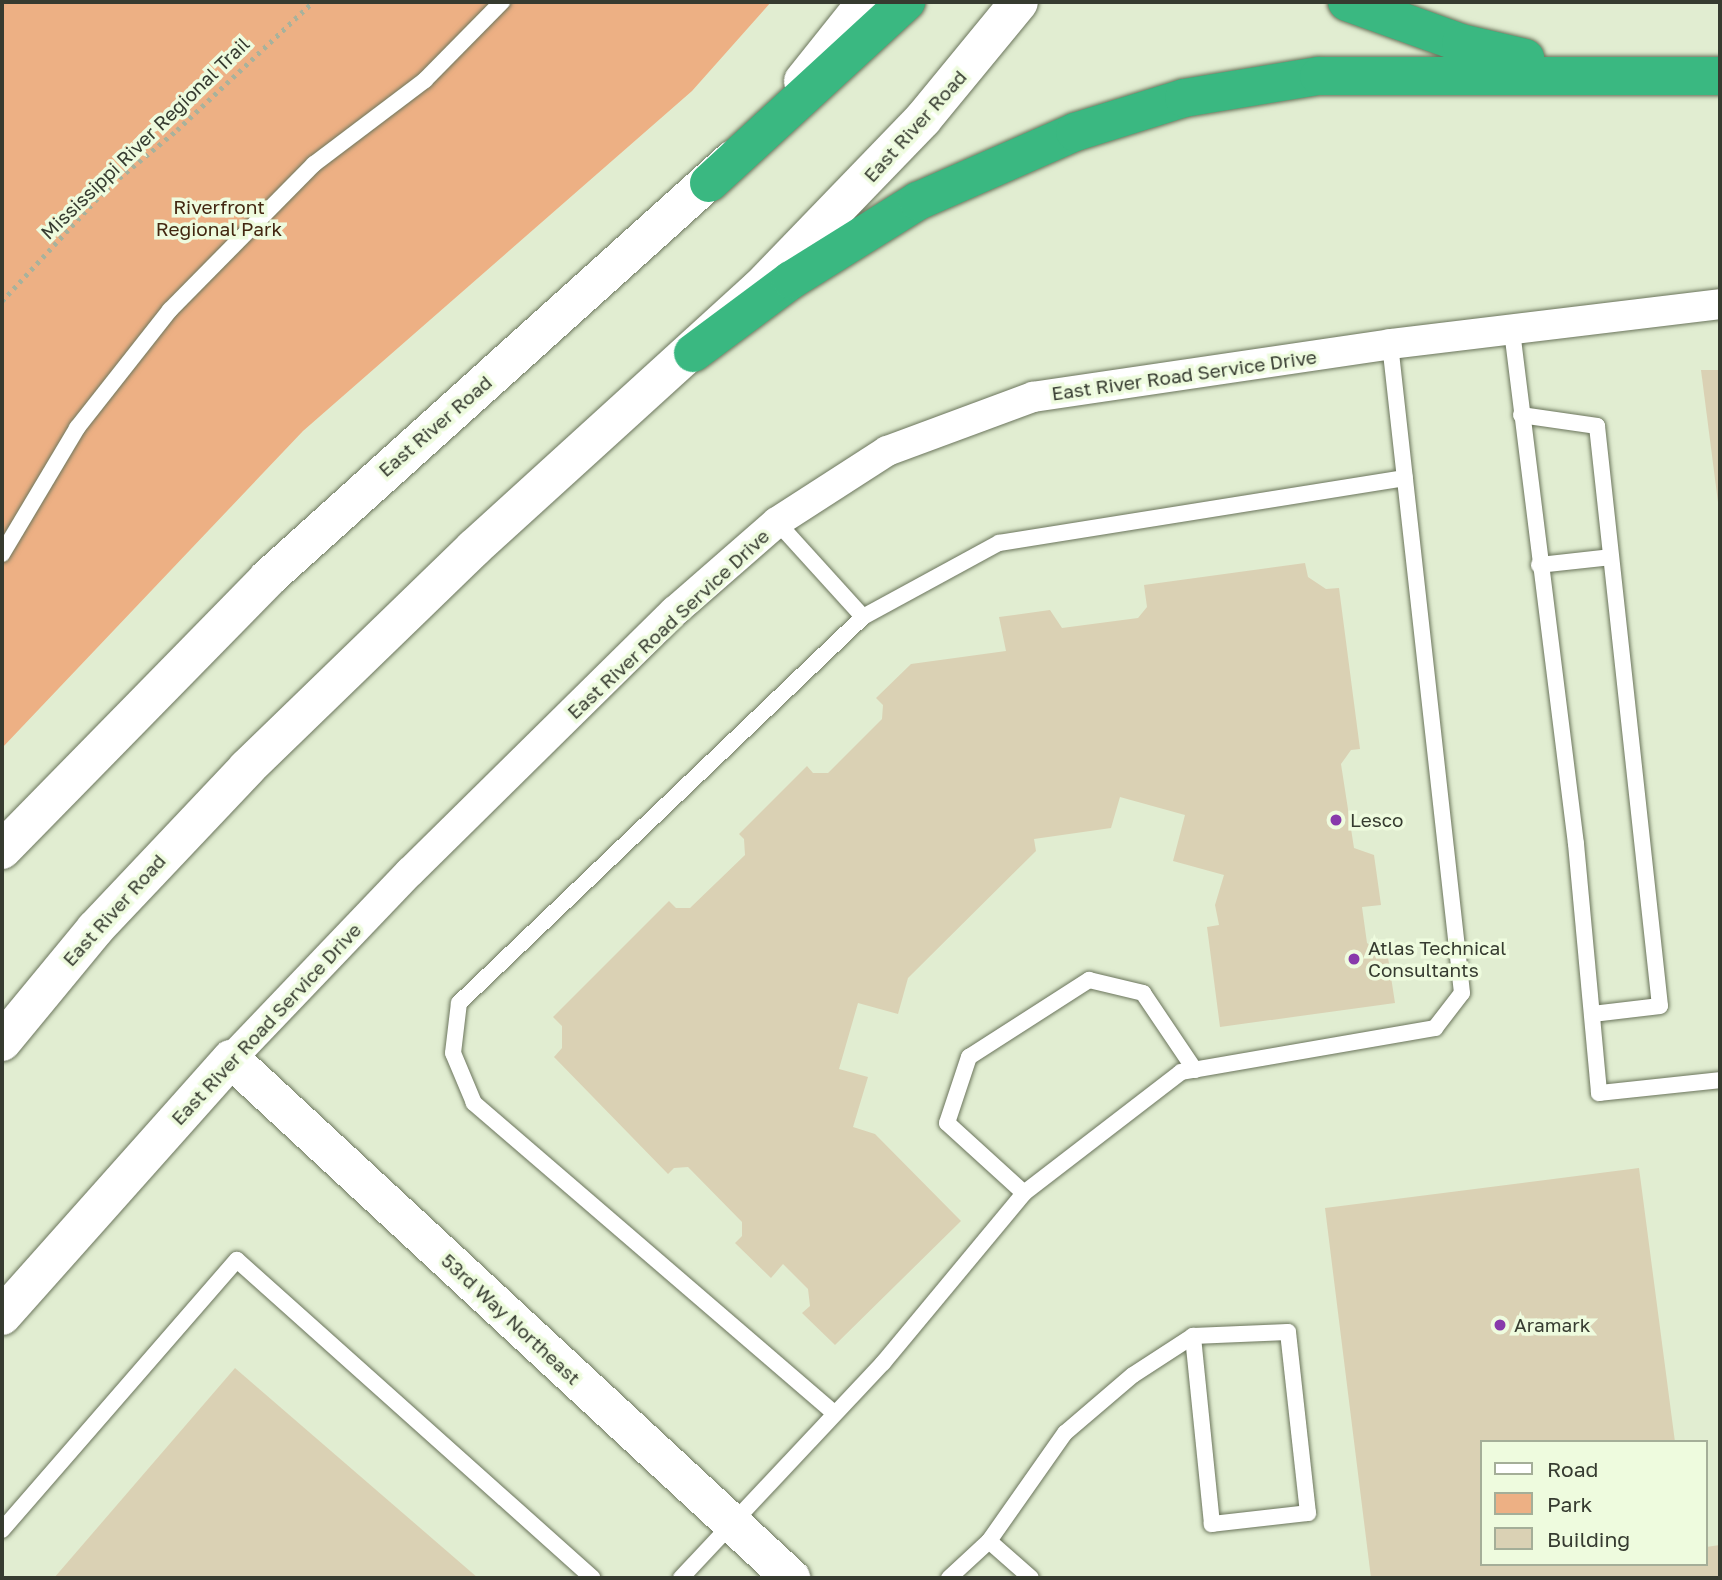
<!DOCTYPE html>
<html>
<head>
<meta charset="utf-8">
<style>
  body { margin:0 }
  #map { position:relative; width:1722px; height:1580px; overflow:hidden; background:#e1edd1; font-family:"Golos Text",sans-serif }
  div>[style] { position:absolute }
  .green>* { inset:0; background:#edb084 }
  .building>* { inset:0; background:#dad1b4 }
  .path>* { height:4.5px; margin-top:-2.25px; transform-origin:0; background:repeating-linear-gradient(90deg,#a8b29c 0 3.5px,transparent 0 8.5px) }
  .roads { filter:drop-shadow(0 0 2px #6b755c) drop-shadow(0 0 2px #6b755c) }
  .service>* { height:16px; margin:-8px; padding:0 8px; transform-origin:8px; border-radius:8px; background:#fff }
  .minor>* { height:30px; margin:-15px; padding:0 15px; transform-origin:15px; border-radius:15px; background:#fff }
  .tertiary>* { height:38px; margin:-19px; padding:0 19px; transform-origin:19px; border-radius:19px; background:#fff }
  .motorway>* { height:38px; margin:-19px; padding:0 19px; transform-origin:19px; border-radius:19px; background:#3ab881 }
  .dots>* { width:19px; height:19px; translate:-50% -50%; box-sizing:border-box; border:4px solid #eefbde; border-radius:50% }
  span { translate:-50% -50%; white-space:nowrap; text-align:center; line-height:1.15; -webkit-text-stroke:7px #eefbde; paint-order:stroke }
  .street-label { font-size:19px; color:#363b30 }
  .park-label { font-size:19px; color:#422610 }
  .poi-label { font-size:19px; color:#363b30 }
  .left { translate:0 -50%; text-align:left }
  .frame { position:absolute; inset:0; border:4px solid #363b30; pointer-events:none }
  .legend { position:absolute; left:1480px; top:1440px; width:228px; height:126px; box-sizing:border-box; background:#eefbde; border:2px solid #a4ae98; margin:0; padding:9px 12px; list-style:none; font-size:21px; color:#363b30 }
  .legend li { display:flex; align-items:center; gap:14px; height:35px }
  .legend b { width:35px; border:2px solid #a4ae98 }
</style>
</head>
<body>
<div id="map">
  <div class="green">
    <i style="clip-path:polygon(2px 2px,771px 2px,692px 91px,303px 431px,2px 748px)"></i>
  </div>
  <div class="building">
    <i style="clip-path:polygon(1701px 370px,1720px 370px,1720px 510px,1719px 510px)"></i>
    <i style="clip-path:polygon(1305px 563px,1308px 577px,1326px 589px,1339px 588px,1360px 749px,1351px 750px,1341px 764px,1354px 848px,1374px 855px,1381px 905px,1362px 907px,1367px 943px,1379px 952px,1387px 951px,1395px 1003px,1220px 1027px,1207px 927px,1219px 925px,1215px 905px,1224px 875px,1173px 861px,1185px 815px,1120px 797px,1111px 828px,1034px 839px,1036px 851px,908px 978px,898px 1014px,858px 1003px,839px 1069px,868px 1077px,853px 1127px,875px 1134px,961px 1221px,835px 1345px,802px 1313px,810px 1306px,808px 1289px,783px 1264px,771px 1278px,735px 1243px,742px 1236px,742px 1222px,688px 1167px,674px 1168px,668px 1174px,554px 1057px,562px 1048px,562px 1026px,553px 1017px,669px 901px,676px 908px,690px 908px,745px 855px,744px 839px,739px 834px,807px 766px,813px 773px,828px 773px,882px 719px,883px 705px,876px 698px,911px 664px,1006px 651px,999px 617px,1050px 610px,1062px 628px,1138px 618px,1147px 607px,1144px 585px)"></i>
    <i style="clip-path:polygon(1639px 1168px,1675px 1442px,1482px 1442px,1482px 1564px,1706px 1564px,1706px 1547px,1720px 1545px,1720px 1578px,1371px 1578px,1325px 1208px)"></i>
    <i style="clip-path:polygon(235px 1368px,478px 1578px,54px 1578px)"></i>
  </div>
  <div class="path">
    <i style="left:2px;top:301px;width:153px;rotate:-47.1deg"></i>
    <i style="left:106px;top:189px;width:92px;rotate:-39.7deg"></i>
    <i style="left:177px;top:130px;width:187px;rotate:-43.3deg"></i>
  </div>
  <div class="roads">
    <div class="service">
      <i style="left:1512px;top:331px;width:517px;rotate:82.89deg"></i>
      <i style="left:1576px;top:844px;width:250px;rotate:84.7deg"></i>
      <i style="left:1599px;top:1093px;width:122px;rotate:-6.1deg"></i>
      <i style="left:1521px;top:415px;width:77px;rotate:8.2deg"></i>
      <i style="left:1597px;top:426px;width:583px;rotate:83.8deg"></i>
      <i style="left:1660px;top:1006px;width:68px;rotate:173.3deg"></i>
      <i style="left:777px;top:522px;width:128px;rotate:47.8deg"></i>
      <i style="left:2px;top:554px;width:147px;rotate:-59.2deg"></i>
      <i style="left:77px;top:428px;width:150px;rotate:-51.8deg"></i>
      <i style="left:170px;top:310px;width:205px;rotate:-45.4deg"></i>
      <i style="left:314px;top:164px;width:139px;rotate:-37.1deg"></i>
      <i style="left:425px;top:80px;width:110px;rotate:-45.4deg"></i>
      <i style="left:1539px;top:565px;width:72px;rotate:-6.3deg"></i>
      <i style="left:1024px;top:1193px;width:104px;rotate:-137.7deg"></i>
      <i style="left:947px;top:1123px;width:70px;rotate:-71.6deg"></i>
      <i style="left:969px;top:1057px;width:143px;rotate:-32.7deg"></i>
      <i style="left:1089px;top:980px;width:56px;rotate:13.5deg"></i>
      <i style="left:1143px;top:993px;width:93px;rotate:56deg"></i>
      <i style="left:833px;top:1412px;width:474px;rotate:-139.3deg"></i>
      <i style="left:474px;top:1103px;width:54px;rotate:-112.8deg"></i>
      <i style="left:453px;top:1053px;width:50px;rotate:-83.2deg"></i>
      <i style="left:459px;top:1003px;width:559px;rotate:-43.69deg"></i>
      <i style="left:863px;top:617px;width:155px;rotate:-28.6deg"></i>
      <i style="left:999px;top:543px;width:411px;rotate:-9.1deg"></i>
      <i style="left:2px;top:1530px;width:358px;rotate:-49deg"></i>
      <i style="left:237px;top:1260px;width:477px;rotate:41.8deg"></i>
      <i style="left:989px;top:1541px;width:56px;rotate:41.4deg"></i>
      <i style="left:681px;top:1578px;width:295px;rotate:-46.8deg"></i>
      <i style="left:883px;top:1363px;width:221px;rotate:-50.3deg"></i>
      <i style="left:1024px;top:1193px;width:198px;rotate:-37.6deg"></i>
      <i style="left:1181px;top:1072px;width:258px;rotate:-9.8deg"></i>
      <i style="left:1435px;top:1028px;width:44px;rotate:-52.4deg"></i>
      <i style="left:1462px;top:993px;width:653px;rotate:-96.33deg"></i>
      <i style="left:949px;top:1578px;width:54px;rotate:-42.8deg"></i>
      <i style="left:989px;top:1541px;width:132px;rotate:-54.9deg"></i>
      <i style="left:1065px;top:1433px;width:89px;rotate:-40.5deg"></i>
      <i style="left:1133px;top:1375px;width:72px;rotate:-33deg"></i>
      <i style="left:1193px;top:1336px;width:95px;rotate:-2.4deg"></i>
      <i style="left:1288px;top:1332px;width:182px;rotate:83.7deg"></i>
      <i style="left:1308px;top:1513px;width:97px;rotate:173.5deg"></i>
      <i style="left:1212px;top:1524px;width:189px;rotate:-95.8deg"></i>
    </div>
    <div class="minor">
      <i style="left:231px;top:1059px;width:259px;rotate:-46.3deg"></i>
      <i style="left:410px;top:872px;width:372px;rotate:-44.6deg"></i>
      <i style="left:675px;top:611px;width:135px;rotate:-41.1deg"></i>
      <i style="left:777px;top:522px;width:131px;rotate:-32.8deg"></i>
      <i style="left:887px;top:451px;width:156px;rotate:-20.3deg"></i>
      <i style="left:1033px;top:397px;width:361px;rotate:-8.4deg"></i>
      <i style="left:1390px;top:344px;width:332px;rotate:-6.9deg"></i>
    </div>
    <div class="tertiary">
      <i style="left:803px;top:81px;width:101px;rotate:-51.4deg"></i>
      <i style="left:2px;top:850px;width:380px;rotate:-45.6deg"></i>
      <i style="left:268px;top:578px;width:625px;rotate:-42.01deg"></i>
      <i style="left:2px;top:1042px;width:146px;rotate:-50.5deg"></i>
      <i style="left:95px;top:929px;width:221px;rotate:-46.6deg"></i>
      <i style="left:247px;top:768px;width:316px;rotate:-44.1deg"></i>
      <i style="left:474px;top:548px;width:385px;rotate:-42.3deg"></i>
      <i style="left:759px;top:289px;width:236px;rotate:-46deg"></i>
      <i style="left:923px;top:119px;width:151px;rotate:-50.6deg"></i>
      <i style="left:2px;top:1316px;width:344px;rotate:-48.3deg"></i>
      <i style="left:231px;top:1059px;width:764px;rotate:42.82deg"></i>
    </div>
    <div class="motorway">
      <i style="left:1347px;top:2px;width:121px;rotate:19.8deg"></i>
      <i style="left:1461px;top:43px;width:66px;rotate:13.2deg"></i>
      <i style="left:709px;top:183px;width:268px;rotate:-42.6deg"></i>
      <i style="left:693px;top:353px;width:122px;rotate:-36.7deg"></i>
      <i style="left:791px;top:280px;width:150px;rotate:-31.9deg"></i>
      <i style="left:918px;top:201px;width:171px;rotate:-23.7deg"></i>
      <i style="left:1075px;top:132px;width:114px;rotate:-17.3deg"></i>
      <i style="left:1184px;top:98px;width:137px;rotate:-9.3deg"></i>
      <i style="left:1319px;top:76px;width:401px"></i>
    </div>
  </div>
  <div class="dots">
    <i style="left:1336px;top:820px;background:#883aab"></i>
    <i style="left:1354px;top:959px;background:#883aab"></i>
    <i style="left:1500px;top:1325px;background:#883aab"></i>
  </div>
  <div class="street-label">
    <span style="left:915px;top:126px;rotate:-48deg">East River Road</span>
    <span style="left:145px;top:138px;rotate:-44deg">Mississippi River Regional Trail</span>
    <span style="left:1184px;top:375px;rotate:-8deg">East River Road Service Drive</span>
    <span style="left:435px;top:426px;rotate:-41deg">East River Road</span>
    <span style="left:668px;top:624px;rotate:-43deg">East River Road Service Drive</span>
    <span style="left:114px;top:910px;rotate:-48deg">East River Road</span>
    <span style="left:266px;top:1024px;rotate:-47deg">East River Road Service Drive</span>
    <span style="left:511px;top:1319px;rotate:43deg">53rd Way Northeast</span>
  </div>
  <div class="park-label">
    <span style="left:219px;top:218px">Riverfront<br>Regional Park</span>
  </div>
  <div class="poi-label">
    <span class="left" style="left:1350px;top:820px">Lesco</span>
    <span class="left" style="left:1368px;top:959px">Atlas Technical<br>Consultants</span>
    <span class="left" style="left:1514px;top:1325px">Aramark</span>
  </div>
  <div class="frame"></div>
  <ul class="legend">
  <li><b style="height:9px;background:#fff"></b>Road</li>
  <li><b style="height:19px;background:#edb084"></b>Park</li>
  <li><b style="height:19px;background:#dad1b4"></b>Building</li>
  </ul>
</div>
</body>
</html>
